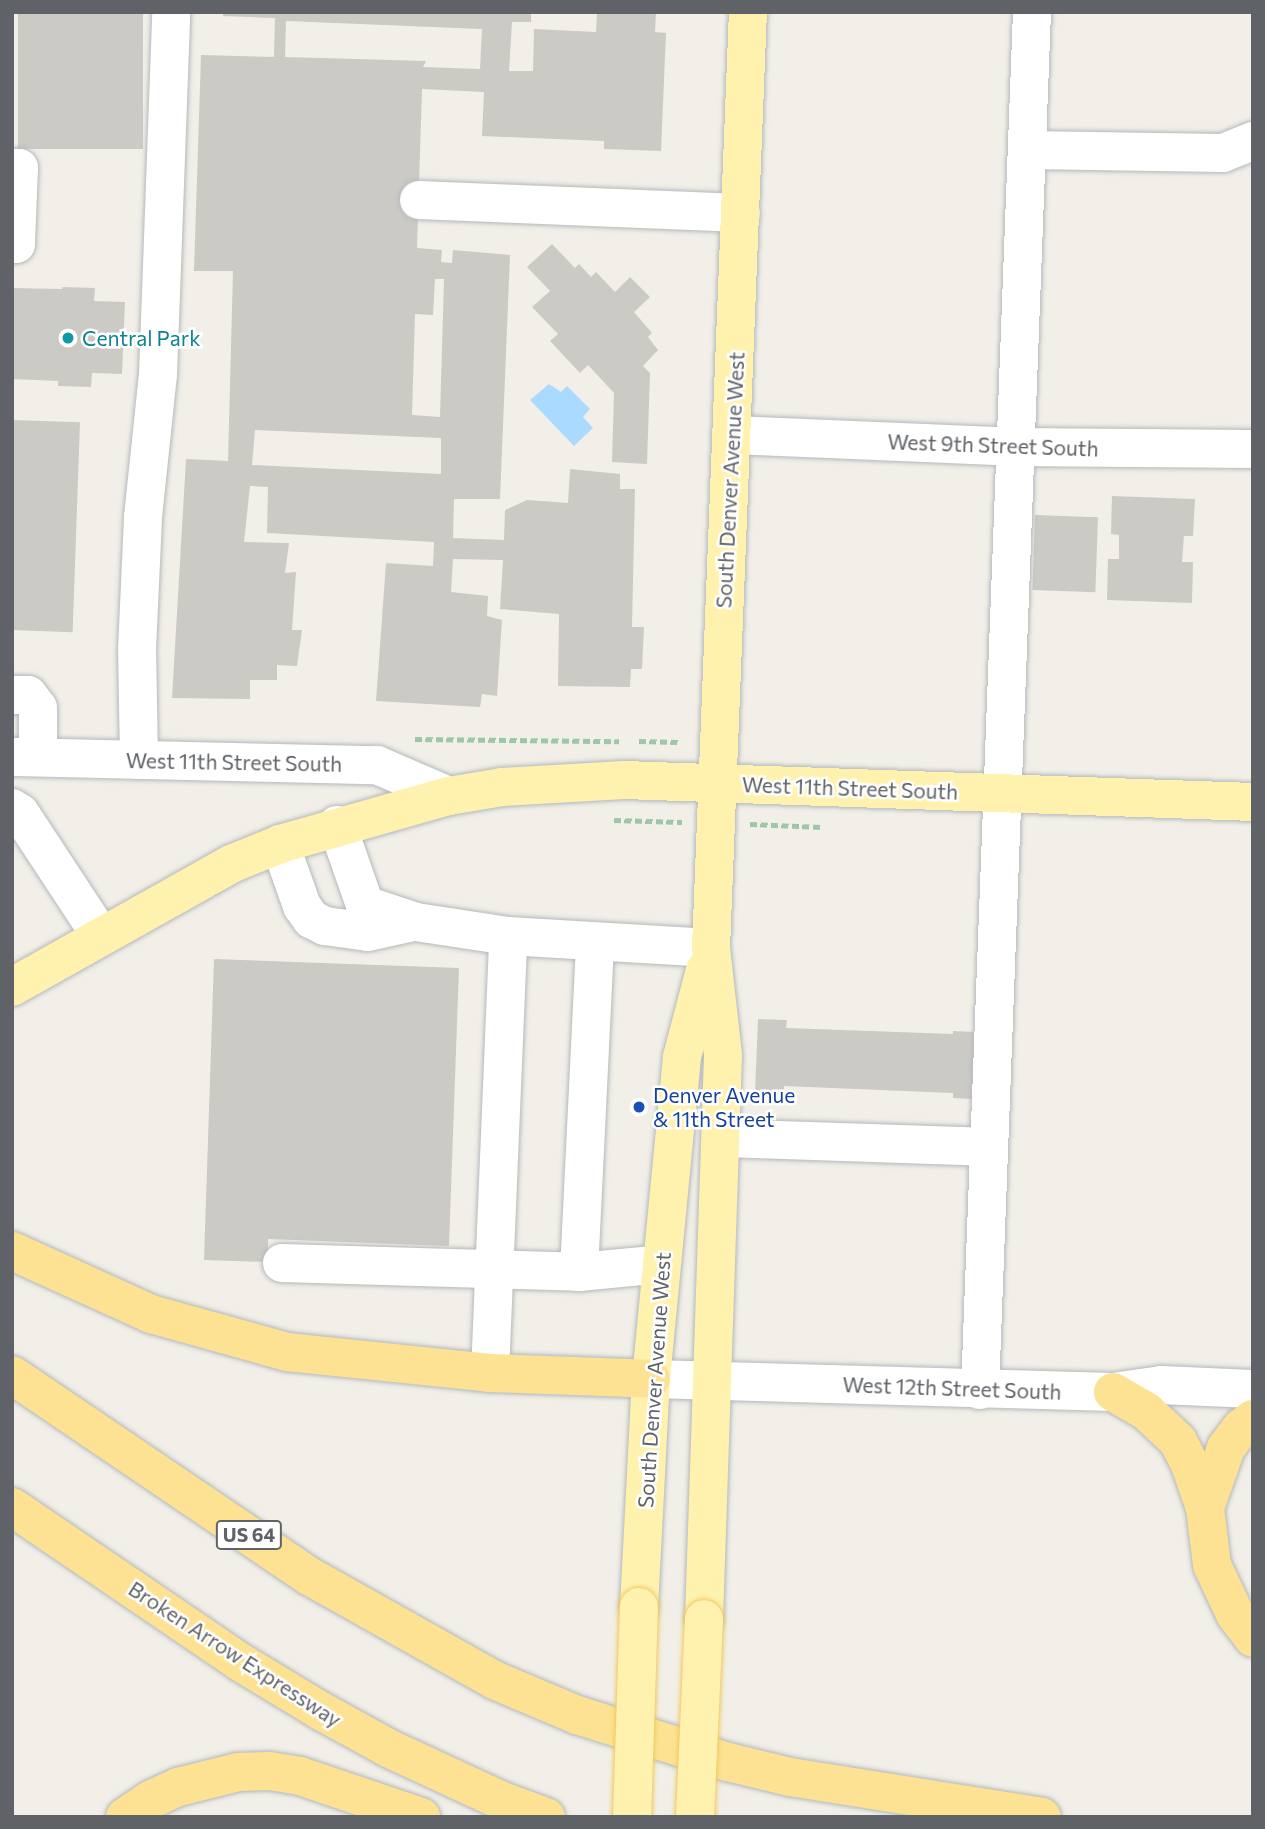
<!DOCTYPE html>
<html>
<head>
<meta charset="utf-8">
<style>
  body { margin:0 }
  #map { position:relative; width:1265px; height:1829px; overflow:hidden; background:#f1efe8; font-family:Commissioner,sans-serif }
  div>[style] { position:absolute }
  .water>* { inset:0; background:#aadaff }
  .building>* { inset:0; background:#cccac5; transform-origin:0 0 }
  .path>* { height:4.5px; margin-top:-2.25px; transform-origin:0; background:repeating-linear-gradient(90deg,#9cc7a9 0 7px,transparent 0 10.5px) }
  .roads { filter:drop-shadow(0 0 2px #b5b8bc) drop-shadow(0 0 2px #b5b8bc) }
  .minor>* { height:38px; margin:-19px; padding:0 19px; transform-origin:19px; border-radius:19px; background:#fff }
  .major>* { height:38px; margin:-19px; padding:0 19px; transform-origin:19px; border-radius:19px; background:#fff2af }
  .highway>* { height:38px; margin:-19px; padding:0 19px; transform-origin:19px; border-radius:19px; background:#fde293 }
  .bridges { filter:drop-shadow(0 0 2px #f2c960) drop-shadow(0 0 2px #f2c960) }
  .major-bridge>* { height:38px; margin:-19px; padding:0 19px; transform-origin:19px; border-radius:19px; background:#fff2af }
  .dots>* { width:19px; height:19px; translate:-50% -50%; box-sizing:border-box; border:4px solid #fff; border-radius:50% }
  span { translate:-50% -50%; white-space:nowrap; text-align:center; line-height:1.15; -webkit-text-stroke:5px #fff; paint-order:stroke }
  .shield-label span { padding:2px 5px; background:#fff; border:2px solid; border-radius:5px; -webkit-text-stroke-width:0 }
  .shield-label { font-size:19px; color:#5f6368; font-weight:700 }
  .culture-label { font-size:21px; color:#0d838f }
  .left { translate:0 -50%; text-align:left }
  .street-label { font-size:21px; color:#5f6368 }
  .transit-label { font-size:21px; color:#164399 }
  .frame { position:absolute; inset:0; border:14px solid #5f6368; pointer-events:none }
</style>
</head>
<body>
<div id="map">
  <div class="water">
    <i style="clip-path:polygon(549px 384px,561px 392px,567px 386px,590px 409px,583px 417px,593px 428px,574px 446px,530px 400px)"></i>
  </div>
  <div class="building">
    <i style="left:18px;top:12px;width:125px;height:137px"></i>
    <i style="clip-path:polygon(evenodd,223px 12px,531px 12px,531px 22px,512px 22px,509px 71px,533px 71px,534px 29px,596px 32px,597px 12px,656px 12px,655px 32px,666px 33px,661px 151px,604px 149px,604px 141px,482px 136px,484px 92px,422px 89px,417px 248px,442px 250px,441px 262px,452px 263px,453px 250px,510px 255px,500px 499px,454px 499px,453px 538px,504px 540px,505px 510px,527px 500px,568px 503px,570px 469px,620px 474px,620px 489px,635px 489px,632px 627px,644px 627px,642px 669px,631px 669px,630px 687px,558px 686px,559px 614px,500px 609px,503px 560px,453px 559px,451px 592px,488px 596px,487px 616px,502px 620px,497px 696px,482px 694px,480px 707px,376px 701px,386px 563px,433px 566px,434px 542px,267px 533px,268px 487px,250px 486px,244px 542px,289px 543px,285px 573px,296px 572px,292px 630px,302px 630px,297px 666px,277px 665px,277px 680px,250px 680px,250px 699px,172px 698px,186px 459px,228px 461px,233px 271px,194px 271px,201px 55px,274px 57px,275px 18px,223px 16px,223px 12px,286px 21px,482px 29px,480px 69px,423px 67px,426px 61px,285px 57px,286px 21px,223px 12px,435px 279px,444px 279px,440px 417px,412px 415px,415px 314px,433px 315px,435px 279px,223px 12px,255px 430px,441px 438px,441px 474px,252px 465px,255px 430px)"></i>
    <i style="clip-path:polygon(552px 244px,575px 268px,579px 264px,591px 277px,596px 272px,615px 292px,630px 277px,650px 297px,634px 312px,652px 333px,648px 337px,658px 350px,643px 366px,650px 373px,647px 464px,612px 462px,614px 393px,588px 365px,580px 373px,550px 341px,558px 334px,532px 307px,550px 291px,527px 267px)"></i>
    <i style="clip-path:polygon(62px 287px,95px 288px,94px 301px,125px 302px,122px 374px,92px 373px,91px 387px,58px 386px,58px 381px,12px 379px,12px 288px,62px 289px)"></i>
    <i style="left:12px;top:420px;width:68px;height:210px;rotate:2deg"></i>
    <i style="clip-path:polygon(1112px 496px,1195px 499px,1193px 536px,1184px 536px,1182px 562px,1193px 562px,1192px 603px,1107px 600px,1108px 559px,1119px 559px,1119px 535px,1111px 534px)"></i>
    <i style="left:1035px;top:515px;width:63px;height:75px;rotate:2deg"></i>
    <i style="clip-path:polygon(214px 959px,459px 968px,449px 1246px,268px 1239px,268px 1262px,204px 1260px)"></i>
    <i style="clip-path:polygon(758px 1019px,787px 1020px,786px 1028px,953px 1034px,953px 1031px,974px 1032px,972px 1099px,953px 1098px,953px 1093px,784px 1086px,784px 1094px,755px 1093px)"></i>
  </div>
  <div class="path">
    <i style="left:415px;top:739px;width:204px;rotate:0.6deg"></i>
    <i style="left:639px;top:741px;width:40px;rotate:1.4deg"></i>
    <i style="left:614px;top:820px;width:68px;rotate:1.7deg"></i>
    <i style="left:750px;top:824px;width:72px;rotate:2.4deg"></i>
  </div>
  <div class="roads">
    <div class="minor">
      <i style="left:1027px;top:150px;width:196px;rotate:0.9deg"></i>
      <i style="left:1223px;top:153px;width:32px;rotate:-22deg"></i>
      <i style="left:12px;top:168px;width:7px"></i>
      <i style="left:19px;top:168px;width:76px;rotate:92.3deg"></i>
      <i style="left:16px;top:244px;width:4px;rotate:180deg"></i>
      <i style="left:419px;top:200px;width:322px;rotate:2.3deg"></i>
      <i style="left:733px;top:435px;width:281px;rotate:2.4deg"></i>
      <i style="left:1014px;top:447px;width:239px;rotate:0.5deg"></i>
      <i style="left:12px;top:695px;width:16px"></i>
      <i style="left:28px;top:695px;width:16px;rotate:52deg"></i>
      <i style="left:38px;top:708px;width:49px;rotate:90deg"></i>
      <i style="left:12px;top:757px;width:365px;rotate:1.3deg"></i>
      <i style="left:377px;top:765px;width:78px;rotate:23.3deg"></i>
      <i style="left:139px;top:760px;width:110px;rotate:-91deg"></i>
      <i style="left:137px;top:650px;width:133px;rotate:-87.4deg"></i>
      <i style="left:143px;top:517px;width:143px;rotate:-84deg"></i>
      <i style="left:158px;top:375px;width:363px;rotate:-87.9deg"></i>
      <i style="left:12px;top:808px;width:9px;rotate:32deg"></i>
      <i style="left:20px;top:813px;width:146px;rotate:56.7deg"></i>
      <i style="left:337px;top:825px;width:85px;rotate:70.7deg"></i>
      <i style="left:365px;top:905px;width:54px;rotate:18.4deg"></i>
      <i style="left:416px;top:922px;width:93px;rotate:8.7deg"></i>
      <i style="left:508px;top:936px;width:203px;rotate:3.4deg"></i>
      <i style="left:280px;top:844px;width:66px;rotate:70.5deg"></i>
      <i style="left:302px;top:906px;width:16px;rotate:55deg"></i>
      <i style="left:311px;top:919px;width:16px;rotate:27deg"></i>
      <i style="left:325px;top:926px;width:43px;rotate:7.9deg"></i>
      <i style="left:368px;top:932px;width:42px;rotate:-12.4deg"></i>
      <i style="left:721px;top:1138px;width:267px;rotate:1.9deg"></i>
      <i style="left:282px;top:1263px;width:297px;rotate:1.7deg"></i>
      <i style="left:579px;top:1272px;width:83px;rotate:-5.5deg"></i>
      <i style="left:579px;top:1272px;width:329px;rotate:-87.2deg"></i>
      <i style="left:490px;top:1373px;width:437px;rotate:-87.6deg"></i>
      <i style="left:651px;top:1379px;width:462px;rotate:1.6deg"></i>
      <i style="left:1113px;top:1392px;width:49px;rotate:-8.3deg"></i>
      <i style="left:1161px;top:1385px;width:92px;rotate:2.5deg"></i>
      <i style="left:980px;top:1390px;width:1379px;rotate:-87.84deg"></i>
    </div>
    <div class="major">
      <i style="left:12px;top:987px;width:251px;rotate:-29.3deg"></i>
      <i style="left:231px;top:864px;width:53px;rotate:-22.2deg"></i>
      <i style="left:280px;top:844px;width:176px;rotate:-15.9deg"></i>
      <i style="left:449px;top:796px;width:54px;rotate:-9.6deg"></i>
      <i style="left:502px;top:787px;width:122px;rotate:-3.3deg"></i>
      <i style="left:624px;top:780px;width:629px;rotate:2deg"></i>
      <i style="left:639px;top:1607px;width:228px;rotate:-87deg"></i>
      <i style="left:651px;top:1379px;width:323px;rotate:-84.5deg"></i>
      <i style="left:682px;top:1057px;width:90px;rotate:-75.2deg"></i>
      <i style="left:704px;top:1619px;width:564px;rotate:-88.07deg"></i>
      <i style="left:723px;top:1055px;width:108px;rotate:-96.4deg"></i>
      <i style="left:711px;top:948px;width:937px;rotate:-87.74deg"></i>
    </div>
    <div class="highway">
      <i style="left:12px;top:1251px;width:153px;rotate:24.4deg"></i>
      <i style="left:151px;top:1314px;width:141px;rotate:15.6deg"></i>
      <i style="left:287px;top:1352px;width:204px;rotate:5.9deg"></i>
      <i style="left:490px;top:1373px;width:161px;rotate:2.1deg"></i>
      <i style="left:12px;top:1375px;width:359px;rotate:34.1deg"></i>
      <i style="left:309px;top:1576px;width:212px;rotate:29.3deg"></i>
      <i style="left:494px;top:1680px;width:90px;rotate:22.9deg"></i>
      <i style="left:577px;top:1715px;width:158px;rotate:17.3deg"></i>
      <i style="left:728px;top:1762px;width:64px;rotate:13.6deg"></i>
      <i style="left:790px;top:1777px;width:255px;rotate:9deg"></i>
      <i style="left:1113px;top:1392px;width:39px;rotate:30deg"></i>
      <i style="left:1147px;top:1412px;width:42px;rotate:43.1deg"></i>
      <i style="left:1178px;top:1441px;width:27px;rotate:63deg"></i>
      <i style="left:1190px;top:1465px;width:46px;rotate:70.8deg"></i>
      <i style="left:1205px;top:1508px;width:57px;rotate:83deg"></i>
      <i style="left:1212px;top:1565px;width:54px;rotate:64.9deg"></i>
      <i style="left:1235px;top:1614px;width:30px;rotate:53deg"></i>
      <i style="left:12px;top:1507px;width:276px;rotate:34.2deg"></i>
      <i style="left:240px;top:1662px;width:95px;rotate:31.2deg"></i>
      <i style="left:321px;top:1711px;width:77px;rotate:28.9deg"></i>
      <i style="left:388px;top:1748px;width:123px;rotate:24.9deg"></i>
      <i style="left:500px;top:1800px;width:49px;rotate:20.3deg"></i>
      <i style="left:1205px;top:1508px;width:64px;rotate:-70.7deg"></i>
      <i style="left:1226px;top:1448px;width:25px;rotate:-53deg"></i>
      <i style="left:1241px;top:1428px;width:15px;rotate:-37deg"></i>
      <i style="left:125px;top:1817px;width:30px;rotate:-34deg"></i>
      <i style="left:150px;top:1800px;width:31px;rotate:-25deg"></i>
      <i style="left:178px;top:1787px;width:62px;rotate:-14deg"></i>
      <i style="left:238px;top:1772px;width:31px;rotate:-2deg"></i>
      <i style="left:269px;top:1771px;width:31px;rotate:9deg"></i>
      <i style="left:300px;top:1776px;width:128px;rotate:18.7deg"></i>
    </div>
  </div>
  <div class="bridges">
    <div class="major-bridge">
      <i style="left:632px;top:1817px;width:210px;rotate:-88.1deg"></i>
      <i style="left:695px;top:1817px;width:198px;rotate:-87.4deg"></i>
    </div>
  </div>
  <div class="dots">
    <i style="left:68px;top:338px;background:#0f9aa8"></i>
    <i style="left:639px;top:1107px;background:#1a4fb4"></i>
  </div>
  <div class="shield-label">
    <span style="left:249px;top:1535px">US 64</span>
  </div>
  <div class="culture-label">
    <span class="left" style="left:82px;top:338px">Central Park</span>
  </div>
  <div class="street-label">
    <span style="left:993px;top:445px;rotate:2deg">West 9th Street South</span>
    <span style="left:730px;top:480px;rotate:-87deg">South Denver Avenue West</span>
    <span style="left:234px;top:762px;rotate:1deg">West 11th Street South</span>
    <span style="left:850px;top:788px;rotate:2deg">West 11th Street South</span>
    <span style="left:654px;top:1380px;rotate:-86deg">South Denver Avenue West</span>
    <span style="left:952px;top:1388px;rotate:2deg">West 12th Street South</span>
    <span style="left:235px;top:1654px;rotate:33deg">Broken Arrow Expressway</span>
  </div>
  <div class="transit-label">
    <span class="left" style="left:653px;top:1107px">Denver Avenue<br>&amp; 11th Street</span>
  </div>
  <div class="frame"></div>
</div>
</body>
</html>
